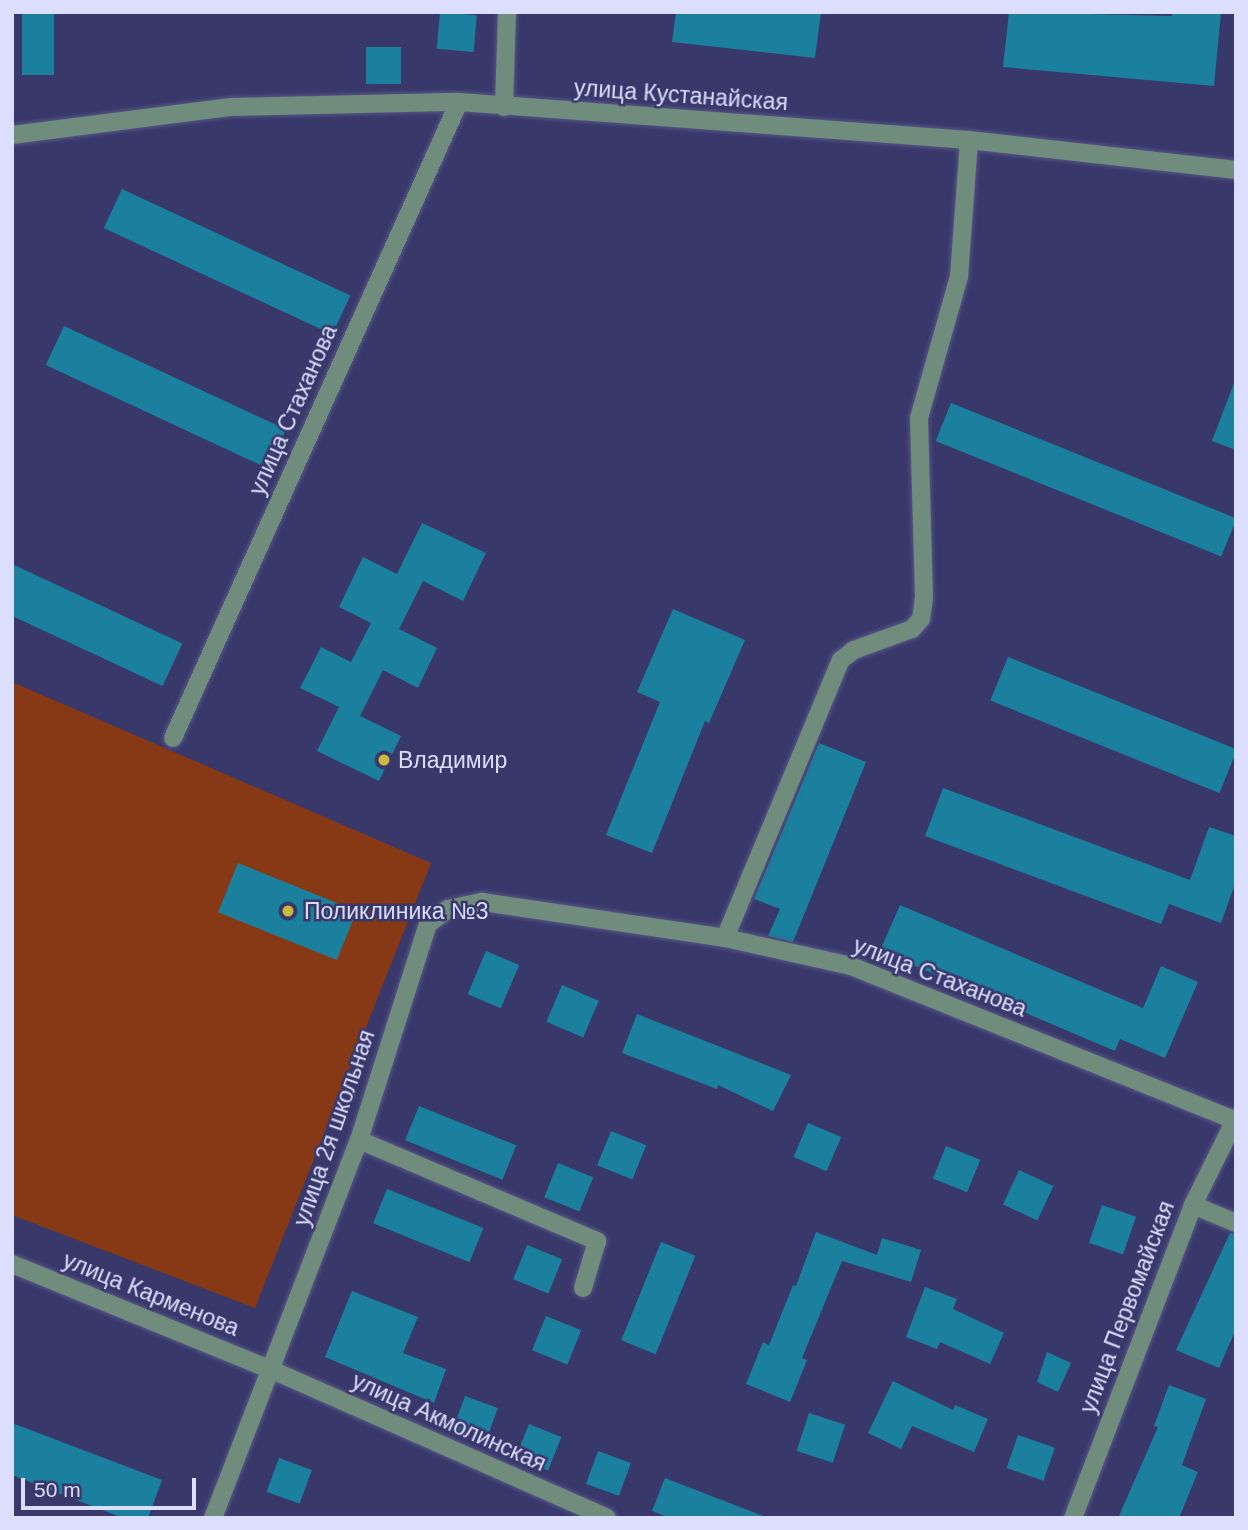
<!DOCTYPE html>
<html>
<head>
<meta charset="utf-8">
<style>
  body { margin:0 }
  #map { position:relative; width:1248px; height:1530px; overflow:hidden; background:#39386b; font-family:Helvetica,sans-serif }
  div>[style] { position:absolute }
  .green>* { inset:0; background:#873814 }
  .building>* { inset:0; background:#1a809d; transform-origin:0 0 }
  .roads { filter:drop-shadow(0 0 2px #565685) drop-shadow(0 0 2px #565685) }
  .minor>* { height:18px; margin:-9px; padding:0 9px; transform-origin:9px; border-radius:9px; background:#708c7d }
  .dots>* { width:19px; height:19px; translate:-50% -50%; box-sizing:border-box; border:4px solid #39386b; border-radius:50% }
  span { translate:-50% -50%; white-space:nowrap; text-align:center; line-height:1.15; -webkit-text-stroke:5px #39386b; paint-order:stroke }
  .street-label { font-size:23px; color:#dcdefe }
  .poi-label { font-size:23px; color:#dcdefe }
  .left { translate:0 -50%; text-align:left }
  .frame { position:absolute; inset:0; border:14px solid #dcdefe; pointer-events:none }
  .scale { position:absolute; left:21px; top:1478px; width:175px; height:32px; box-sizing:border-box; border:4px solid #dcdefe; border-top:0; padding-left:9px; font-size:21px; line-height:24px; white-space:nowrap; color:#dcdefe; -webkit-text-stroke:5px #39386b; paint-order:stroke }
</style>
</head>
<body>
<div id="map">
  <div class="green">
    <i style="clip-path:polygon(12px 682px,431px 863px,255px 1308px,12px 1215px)"></i>
  </div>
  <div class="building">
    <i style="left:22px;top:12px;width:32px;height:63px"></i>
    <i style="left:440px;top:12px;width:37px;height:37px;rotate:5deg"></i>
    <i style="clip-path:polygon(676px 12px,821px 12px,815px 58px,672px 42px)"></i>
    <i style="clip-path:polygon(1009px 12px,1172px 16px,1172px 12px,1221px 12px,1214px 86px,1003px 67px)"></i>
    <i style="left:366px;top:47px;width:35px;height:37px"></i>
    <i style="left:122px;top:189px;width:252px;height:43px;rotate:25deg"></i>
    <i style="left:64px;top:326px;width:245px;height:43px;rotate:25deg"></i>
    <i style="clip-path:polygon(1234px 383px,1236px 383px,1236px 450px,1212px 441px)"></i>
    <i style="left:951px;top:403px;width:308px;height:41px;rotate:22deg"></i>
    <i style="clip-path:polygon(422px 523px,486px 553px,463px 601px,423px 581px,399px 629px,437px 648px,418px 688px,383px 670px,360px 716px,401px 736px,379px 781px,317px 751px,339px 707px,300px 688px,321px 647px,351px 662px,371px 623px,339px 607px,363px 557px,397px 574px)"></i>
    <i style="left:12px;top:564px;width:188px;height:47px;rotate:25deg"></i>
    <i style="clip-path:polygon(673px 609px,745px 640px,709px 723px,705px 721px,652px 853px,606px 835px,660px 702px,637px 692px)"></i>
    <i style="left:1008px;top:657px;width:247px;height:47px;rotate:22deg"></i>
    <i style="clip-path:polygon(819px 743px,866px 762px,793px 942px,768px 936px,780px 909px,754px 899px)"></i>
    <i style="clip-path:polygon(943px 788px,1190px 880px,1209px 827px,1236px 836px,1236px 881px,1221px 923px,1169px 904px,1161px 924px,925px 836px)"></i>
    <i style="left:238px;top:863px;width:128px;height:53px;rotate:22deg"></i>
    <i style="clip-path:polygon(900px 905px,1143px 1008px,1161px 966px,1198px 982px,1165px 1058px,1120px 1039px,1115px 1051px,880px 951px)"></i>
    <i style="left:486px;top:951px;width:36px;height:47px;rotate:23deg"></i>
    <i style="left:562px;top:985px;width:40px;height:40px;rotate:23deg"></i>
    <i style="clip-path:polygon(637px 1014px,791px 1075px,773px 1111px,718px 1085px,717px 1089px,622px 1053px)"></i>
    <i style="left:419px;top:1106px;width:105px;height:37px;rotate:22deg"></i>
    <i style="left:808px;top:1123px;width:36px;height:37px;rotate:23deg"></i>
    <i style="left:611px;top:1131px;width:38px;height:37px;rotate:22deg"></i>
    <i style="left:946px;top:1146px;width:37px;height:35px;rotate:22deg"></i>
    <i style="left:558px;top:1163px;width:38px;height:37px;rotate:22deg"></i>
    <i style="left:1019px;top:1170px;width:38px;height:38px;rotate:25deg"></i>
    <i style="left:387px;top:1189px;width:104px;height:37px;rotate:22deg"></i>
    <i style="left:1102px;top:1205px;width:36px;height:40px;rotate:19deg"></i>
    <i style="clip-path:polygon(816px 1232px,877px 1255px,882px 1238px,921px 1250px,911px 1282px,842px 1261px,802px 1358px,807px 1360px,790px 1402px,746px 1384px,763px 1342px,769px 1345px,793px 1285px,796px 1286px)"></i>
    <i style="clip-path:polygon(1230px 1233px,1236px 1234px,1236px 1329px,1219px 1368px,1176px 1350px)"></i>
    <i style="left:661px;top:1242px;width:37px;height:106px;rotate:22deg"></i>
    <i style="left:527px;top:1245px;width:38px;height:37px;rotate:22deg"></i>
    <i style="clip-path:polygon(925px 1287px,957px 1299px,953px 1309px,1004px 1333px,990px 1364px,940px 1342px,937px 1349px,906px 1337px)"></i>
    <i style="clip-path:polygon(352px 1291px,418px 1317px,403px 1353px,446px 1369px,434px 1403px,325px 1357px)"></i>
    <i style="left:546px;top:1316px;width:38px;height:37px;rotate:22deg"></i>
    <i style="clip-path:polygon(1047px 1352px,1071px 1363px,1058px 1392px,1037px 1382px)"></i>
    <i style="clip-path:polygon(893px 1381px,953px 1410px,955px 1405px,988px 1419px,974px 1452px,912px 1426px,901px 1449px,868px 1433px)"></i>
    <i style="clip-path:polygon(1169px 1385px,1206px 1399px,1182px 1465px,1198px 1472px,1179px 1518px,1118px 1518px,1158px 1427px,1154px 1426px)"></i>
    <i style="left:465px;top:1396px;width:35px;height:35px;rotate:20deg"></i>
    <i style="left:809px;top:1413px;width:38px;height:40px;rotate:18deg"></i>
    <i style="clip-path:polygon(12px 1423px,162px 1480px,148px 1518px,123px 1518px,12px 1475px)"></i>
    <i style="left:529px;top:1424px;width:35px;height:36px;rotate:22deg"></i>
    <i style="left:1018px;top:1435px;width:39px;height:35px;rotate:19deg"></i>
    <i style="left:598px;top:1451px;width:35px;height:35px;rotate:20deg"></i>
    <i style="left:279px;top:1458px;width:35px;height:36px;rotate:20deg"></i>
    <i style="clip-path:polygon(665px 1478px,763px 1516px,763px 1518px,670px 1518px,652px 1511px)"></i>
  </div>
  <div class="roads">
    <div class="minor">
      <i style="left:504px;top:107px;width:95px;rotate:-88.2deg"></i>
      <i style="left:12px;top:135px;width:221px;rotate:-7.3deg"></i>
      <i style="left:231px;top:107px;width:228px;rotate:-1.3deg"></i>
      <i style="left:459px;top:102px;width:511px;rotate:4.26deg"></i>
      <i style="left:969px;top:140px;width:269px;rotate:6.4deg"></i>
      <i style="left:173px;top:738px;width:697px;rotate:-65.79deg"></i>
      <i style="left:725px;top:938px;width:301px;rotate:-67.4deg"></i>
      <i style="left:841px;top:660px;width:16px;rotate:-38deg"></i>
      <i style="left:854px;top:650px;width:62px;rotate:-19.9deg"></i>
      <i style="left:912px;top:629px;width:13px;rotate:-48deg"></i>
      <i style="left:921px;top:619px;width:21px;rotate:-82deg"></i>
      <i style="left:924px;top:598px;width:180px;rotate:-91.6deg"></i>
      <i style="left:919px;top:418px;width:147px;rotate:-74.2deg"></i>
      <i style="left:959px;top:277px;width:137px;rotate:-85.8deg"></i>
      <i style="left:359px;top:1140px;width:259px;rotate:23deg"></i>
      <i style="left:597px;top:1241px;width:49px;rotate:106.6deg"></i>
      <i style="left:1193px;top:1205px;width:47px;rotate:22.7deg"></i>
      <i style="left:12px;top:1264px;width:281px;rotate:22.2deg"></i>
      <i style="left:272px;top:1370px;width:366px;rotate:23.8deg"></i>
      <i style="left:213px;top:1518px;width:405px;rotate:-68.9deg"></i>
      <i style="left:359px;top:1140px;width:227px;rotate:-72.3deg"></i>
      <i style="left:428px;top:924px;width:25px;rotate:-37deg"></i>
      <i style="left:448px;top:909px;width:35px;rotate:-12deg"></i>
      <i style="left:482px;top:902px;width:246px;rotate:8.4deg"></i>
      <i style="left:725px;top:938px;width:129px;rotate:12.5deg"></i>
      <i style="left:851px;top:966px;width:415px;rotate:21.9deg"></i>
      <i style="left:1073px;top:1518px;width:335px;rotate:-69deg"></i>
      <i style="left:1193px;top:1205px;width:97px;rotate:-63.7deg"></i>
    </div>
  </div>
  <div class="dots">
    <i style="left:384px;top:760px;background:#caba3a"></i>
    <i style="left:288px;top:911px;background:#caba3a"></i>
  </div>
  <div class="street-label">
    <span style="left:681px;top:95px;rotate:4deg">улица Кустанайская</span>
    <span style="left:293px;top:410px;rotate:-66deg">улица Стаханова</span>
    <span style="left:940px;top:977px;rotate:21deg">улица Стаханова</span>
    <span style="left:334px;top:1128px;rotate:-71deg">улица 2я школьная</span>
    <span style="left:151px;top:1294px;rotate:22deg">улица Карменова</span>
    <span style="left:1127px;top:1307px;rotate:-69deg">улица Первомайская</span>
    <span style="left:449px;top:1422px;rotate:24deg">улица Акмолинская</span>
  </div>
  <div class="poi-label">
    <span class="left" style="left:398px;top:760px">Владимир</span>
    <span class="left" style="left:304px;top:911px">Поликлиника №3</span>
  </div>
  <div class="frame"></div>
  <div class="scale">50 m</div>
</div>
</body>
</html>
